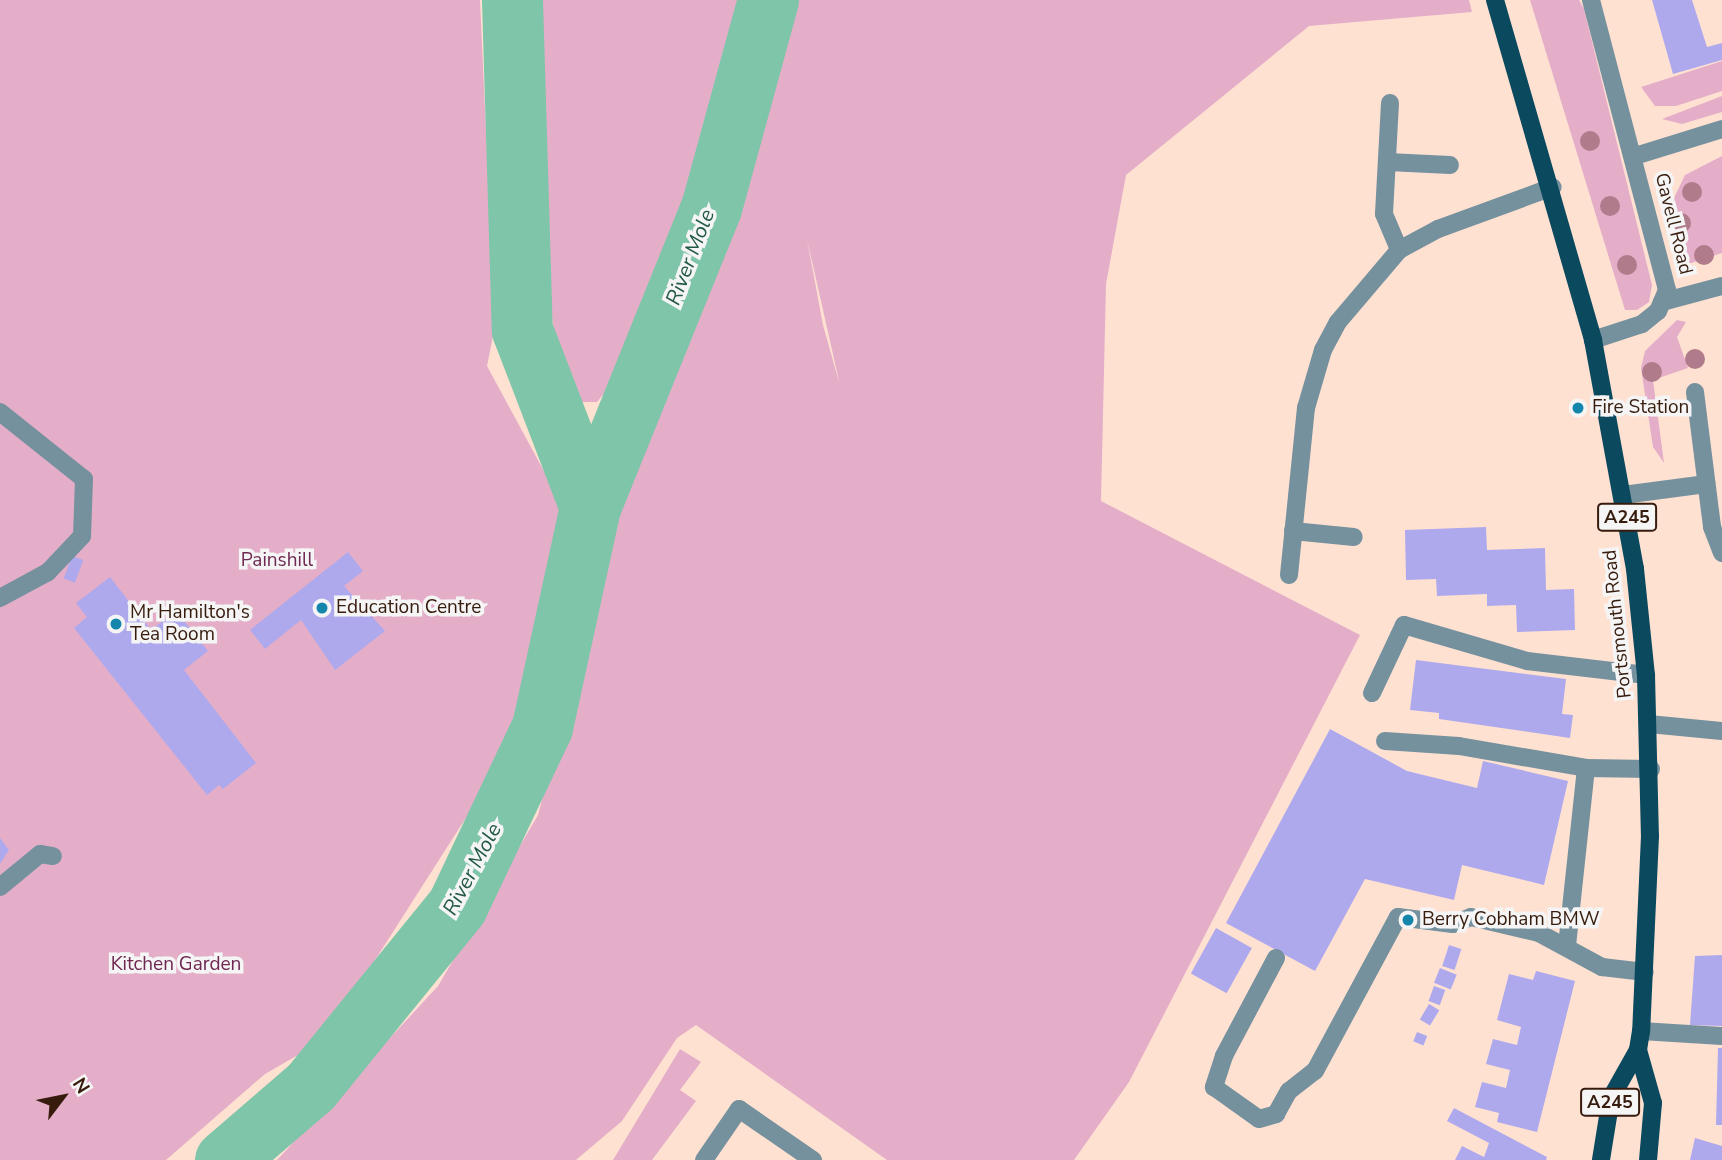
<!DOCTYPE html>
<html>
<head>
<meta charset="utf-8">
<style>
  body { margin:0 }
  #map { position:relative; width:1722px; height:1160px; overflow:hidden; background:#ffe1d2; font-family:"Nunito Sans",sans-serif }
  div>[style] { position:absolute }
  .green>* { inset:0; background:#e4aec9 }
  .river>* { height:61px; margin:-30.5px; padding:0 30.5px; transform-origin:30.5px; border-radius:30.5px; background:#7fc5a9 }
  .building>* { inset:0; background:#aea9ed; transform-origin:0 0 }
  .lane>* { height:18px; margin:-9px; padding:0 9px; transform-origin:9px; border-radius:9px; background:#75919e }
  .street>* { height:18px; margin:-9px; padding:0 9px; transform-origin:9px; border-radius:9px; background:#75919e }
  .primary>* { height:18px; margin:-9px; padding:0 9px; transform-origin:9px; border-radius:9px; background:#0b495f }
  .trees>* { width:20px; height:20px; margin:-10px; border-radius:50%; background:#b07b8b }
  .dots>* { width:19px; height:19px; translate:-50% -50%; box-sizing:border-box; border:4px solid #f5f5f5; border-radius:50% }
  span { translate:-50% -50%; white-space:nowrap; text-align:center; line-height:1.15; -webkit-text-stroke:7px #f5f5f5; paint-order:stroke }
  .shield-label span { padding:2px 5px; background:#f5f5f5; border:2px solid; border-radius:5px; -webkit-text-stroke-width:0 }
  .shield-label { font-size:18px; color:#371c0e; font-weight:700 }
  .street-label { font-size:19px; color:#371c0e }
  .poi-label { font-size:19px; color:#371c0e }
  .left { translate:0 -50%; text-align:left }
  .park-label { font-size:19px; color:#6f2851 }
  .water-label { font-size:21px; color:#225946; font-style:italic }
  .north { position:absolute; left:28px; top:1062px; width:70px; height:70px; -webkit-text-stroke:5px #f5f5f5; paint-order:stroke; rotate:58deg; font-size:19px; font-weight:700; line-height:28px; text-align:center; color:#371c0e }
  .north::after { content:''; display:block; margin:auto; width:24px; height:32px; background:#371c0e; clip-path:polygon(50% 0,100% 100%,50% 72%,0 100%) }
</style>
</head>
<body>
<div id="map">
  <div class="green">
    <i style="clip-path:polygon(0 0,480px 0,495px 326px,487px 366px,571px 521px,522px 730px,324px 1040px,265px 1074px,166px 1160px,0 1160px)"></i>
    <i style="clip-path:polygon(532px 0,749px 0,725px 108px,670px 258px,613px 383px,597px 402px,577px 402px,554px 330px,536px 206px)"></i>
    <i style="clip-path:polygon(evenodd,792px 0,1469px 0,1472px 12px,1309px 26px,1126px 175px,1106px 284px,1101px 501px,1360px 635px,1129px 1082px,1074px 1160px,887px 1160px,696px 1025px,677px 1038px,622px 1121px,576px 1160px,277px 1160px,438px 986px,538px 815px,609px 541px,792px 0,807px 239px,839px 381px,839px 382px,823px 325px,807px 239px)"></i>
    <i style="clip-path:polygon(1530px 0,1579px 0,1584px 9px,1652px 285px,1649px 302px,1637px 310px,1625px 310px)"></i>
    <i style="clip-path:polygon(1722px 61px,1722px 91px,1676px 106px,1655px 106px,1641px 87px)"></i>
    <i style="clip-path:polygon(1722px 96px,1722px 112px,1682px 124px,1662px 119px)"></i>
    <i style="clip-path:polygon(1722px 156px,1722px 253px,1685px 265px,1673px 227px,1673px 200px,1685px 175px)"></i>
    <i style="clip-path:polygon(1677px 320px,1686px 322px,1677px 337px,1688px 368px,1653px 380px,1664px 463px,1653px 447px,1641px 368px,1645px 351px)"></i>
    <i style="clip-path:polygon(680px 1049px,701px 1062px,680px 1090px,696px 1101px,652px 1160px,613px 1160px)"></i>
  </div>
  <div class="river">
    <i style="left:512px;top:0;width:330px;rotate:88.3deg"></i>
    <i style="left:522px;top:330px;width:190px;rotate:69deg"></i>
    <i style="left:225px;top:1160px;width:112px;rotate:-40.7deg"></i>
    <i style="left:310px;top:1087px;width:233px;rotate:-50.9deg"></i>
    <i style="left:457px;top:906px;width:198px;rotate:-64.6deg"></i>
    <i style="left:542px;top:727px;width:225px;rotate:-77.7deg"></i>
    <i style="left:590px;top:507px;width:323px;rotate:-68deg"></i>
    <i style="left:711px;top:208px;width:216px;rotate:-74.7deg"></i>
  </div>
  <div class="building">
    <i style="clip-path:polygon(1652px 0,1692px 0,1707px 47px,1722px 43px,1722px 60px,1673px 74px)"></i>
    <i style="clip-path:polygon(1486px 527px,1487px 550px,1545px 548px,1546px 590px,1574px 589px,1575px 630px,1517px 632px,1516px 605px,1487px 606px,1487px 594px,1437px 596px,1436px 579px,1406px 580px,1405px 530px)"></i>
    <i style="clip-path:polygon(348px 552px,363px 571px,344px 586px,385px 631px,335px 670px,301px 620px,265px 649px,250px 630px)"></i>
    <i style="left:72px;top:556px;width:12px;height:24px;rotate:20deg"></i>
    <i style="clip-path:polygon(110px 577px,151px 630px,176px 611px,208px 651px,184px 670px,256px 763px,223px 789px,219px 785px,207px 795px,74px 628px,87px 617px,76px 603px)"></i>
    <i style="clip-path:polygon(1416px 660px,1566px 679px,1562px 714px,1573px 715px,1570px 738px,1439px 719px,1439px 713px,1410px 710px)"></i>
    <i style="clip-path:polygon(1330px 729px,1407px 771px,1477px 788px,1483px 761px,1568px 781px,1544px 885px,1462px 865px,1454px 900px,1365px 879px,1315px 971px,1226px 923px)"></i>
    <i style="clip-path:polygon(0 838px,9px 850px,0 864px)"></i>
    <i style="left:1216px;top:928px;width:41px;height:52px;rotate:29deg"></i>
    <i style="left:1449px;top:945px;width:13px;height:22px;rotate:18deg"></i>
    <i style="clip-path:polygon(1722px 955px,1722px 1026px,1690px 1025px,1695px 956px)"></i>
    <i style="left:1440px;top:968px;width:18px;height:16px;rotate:22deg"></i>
    <i style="clip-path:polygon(1536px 971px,1575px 981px,1537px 1132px,1497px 1122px,1499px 1113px,1475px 1107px,1482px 1082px,1506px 1088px,1510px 1070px,1486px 1064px,1493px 1039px,1517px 1045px,1521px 1027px,1497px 1020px,1509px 974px,1533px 980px)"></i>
    <i style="left:1434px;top:986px;width:12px;height:16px;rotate:20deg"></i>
    <i style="left:1429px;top:1004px;width:12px;height:18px;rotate:31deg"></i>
    <i style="left:1417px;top:1032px;width:11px;height:10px;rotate:22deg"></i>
    <i style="clip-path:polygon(1718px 1048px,1722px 1048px,1722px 1125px,1716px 1125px)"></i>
    <i style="clip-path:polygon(1454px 1108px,1547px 1157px,1546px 1160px,1455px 1160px,1462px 1146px,1484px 1157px,1489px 1143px,1447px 1121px)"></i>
    <i style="clip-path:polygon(1695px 1138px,1722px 1146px,1722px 1160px,1690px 1160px)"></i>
  </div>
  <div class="lane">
    <i style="left:1662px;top:302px;width:62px;rotate:-14.9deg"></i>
    <i style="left:1695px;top:392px;width:136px;rotate:82.8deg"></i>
    <i style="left:1712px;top:527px;width:28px;rotate:69deg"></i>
    <i style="left:0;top:412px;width:107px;rotate:38.6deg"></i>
    <i style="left:84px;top:479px;width:57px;rotate:92deg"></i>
    <i style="left:82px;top:536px;width:50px;rotate:133.4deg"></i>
    <i style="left:48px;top:572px;width:55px;rotate:151.6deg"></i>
    <i style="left:1623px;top:495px;width:84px;rotate:-7.5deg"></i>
    <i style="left:1372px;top:693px;width:75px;rotate:-64.8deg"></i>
    <i style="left:1404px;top:625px;width:128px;rotate:16.3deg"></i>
    <i style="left:1527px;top:661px;width:120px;rotate:6.7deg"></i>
    <i style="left:1649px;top:724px;width:73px;rotate:5.5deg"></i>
    <i style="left:1385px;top:741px;width:74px;rotate:3.9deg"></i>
    <i style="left:1459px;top:746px;width:129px;rotate:9.8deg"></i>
    <i style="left:1586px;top:768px;width:179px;rotate:96.1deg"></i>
    <i style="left:1586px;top:768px;width:65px;rotate:0.9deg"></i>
    <i style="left:0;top:887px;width:52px;rotate:-39.5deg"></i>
    <i style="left:40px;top:854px;width:13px;rotate:9deg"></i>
    <i style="left:1276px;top:958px;width:111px;rotate:118deg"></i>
    <i style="left:1224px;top:1056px;width:33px;rotate:108deg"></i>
    <i style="left:1214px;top:1087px;width:55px;rotate:35.4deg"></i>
    <i style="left:1259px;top:1119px;width:18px;rotate:-16deg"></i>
    <i style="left:1276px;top:1114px;width:26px;rotate:-61deg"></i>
    <i style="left:1289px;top:1091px;width:33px;rotate:-38deg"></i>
    <i style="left:1315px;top:1071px;width:175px;rotate:-61.7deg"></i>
    <i style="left:1398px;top:917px;width:55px;rotate:7.3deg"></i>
    <i style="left:1453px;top:924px;width:19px;rotate:-21deg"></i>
    <i style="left:1471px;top:917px;width:70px;rotate:13.2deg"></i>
    <i style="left:1539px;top:933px;width:72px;rotate:28.4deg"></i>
    <i style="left:1602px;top:967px;width:43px;rotate:6.6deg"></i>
    <i style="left:1641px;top:1031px;width:81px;rotate:3.5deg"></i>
    <i style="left:704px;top:1160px;width:62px;rotate:-55.5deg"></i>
    <i style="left:739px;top:1109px;width:90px;rotate:34.6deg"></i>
  </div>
  <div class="street">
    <i style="left:1591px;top:0;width:300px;rotate:75.3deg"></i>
    <i style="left:1667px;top:290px;width:23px;rotate:113deg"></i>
    <i style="left:1658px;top:311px;width:21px;rotate:141deg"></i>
    <i style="left:1642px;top:324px;width:52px;rotate:161.9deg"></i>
    <i style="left:1390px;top:103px;width:111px;rotate:93.1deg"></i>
    <i style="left:1384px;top:214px;width:39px;rotate:67deg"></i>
    <i style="left:1635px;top:156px;width:91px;rotate:-17.2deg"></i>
    <i style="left:1388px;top:162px;width:62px;rotate:2.8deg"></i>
    <i style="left:1293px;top:531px;width:61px;rotate:5.6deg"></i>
    <i style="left:1289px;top:575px;width:168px;rotate:-84.2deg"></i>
    <i style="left:1306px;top:408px;width:60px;rotate:-73.7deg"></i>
    <i style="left:1323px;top:350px;width:32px;rotate:-62deg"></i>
    <i style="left:1338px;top:322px;width:94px;rotate:-49.7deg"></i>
    <i style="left:1399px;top:250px;width:44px;rotate:-28.3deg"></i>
    <i style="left:1438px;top:229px;width:122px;rotate:-20.1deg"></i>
  </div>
  <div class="primary">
    <i style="left:1495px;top:0;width:354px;rotate:73.9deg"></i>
    <i style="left:1593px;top:340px;width:233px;rotate:79.6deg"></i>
    <i style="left:1635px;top:569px;width:107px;rotate:84.1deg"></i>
    <i style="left:1646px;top:675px;width:161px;rotate:88.6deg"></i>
    <i style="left:1650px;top:836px;width:195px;rotate:92.6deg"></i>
    <i style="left:1641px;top:1031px;width:19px;rotate:99deg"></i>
    <i style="left:1638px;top:1050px;width:55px;rotate:119.4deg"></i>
    <i style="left:1611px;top:1098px;width:63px;rotate:99.2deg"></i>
    <i style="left:1638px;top:1050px;width:55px;rotate:74.2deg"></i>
    <i style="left:1653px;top:1103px;width:57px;rotate:95deg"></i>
  </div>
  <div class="trees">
    <i style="left:1590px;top:141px"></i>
    <i style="left:1692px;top:192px"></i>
    <i style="left:1610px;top:206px"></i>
    <i style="left:1681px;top:223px"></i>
    <i style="left:1704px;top:255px"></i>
    <i style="left:1627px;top:265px"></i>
    <i style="left:1695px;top:359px"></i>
    <i style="left:1652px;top:372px"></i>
  </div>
  <div class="dots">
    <i style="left:1578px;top:408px;background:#1486ac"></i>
    <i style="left:322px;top:608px;background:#1486ac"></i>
    <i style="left:116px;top:624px;background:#1486ac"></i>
    <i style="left:1408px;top:920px;background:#1486ac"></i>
  </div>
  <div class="shield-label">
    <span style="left:1627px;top:517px">A245</span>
    <span style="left:1610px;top:1102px">A245</span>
  </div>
  <div class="street-label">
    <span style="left:1673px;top:224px;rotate:76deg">Gavell Road</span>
    <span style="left:1618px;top:624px;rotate:-96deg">Portsmouth Road</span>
  </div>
  <div class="poi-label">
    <span class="left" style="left:1592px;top:408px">Fire Station</span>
    <span class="left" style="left:336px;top:608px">Education Centre</span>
    <span class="left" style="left:130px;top:624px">Mr Hamilton's<br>Tea Room</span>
    <span class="left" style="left:1422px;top:920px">Berry Cobham BMW</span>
  </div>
  <div class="park-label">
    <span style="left:277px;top:561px">Painshill</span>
    <span style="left:176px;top:965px">Kitchen Garden</span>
  </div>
  <div class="water-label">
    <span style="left:690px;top:257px;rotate:-69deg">River Mole</span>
    <span style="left:472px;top:869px;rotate:-62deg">River Mole</span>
  </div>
  <div class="north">N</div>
</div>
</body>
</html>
